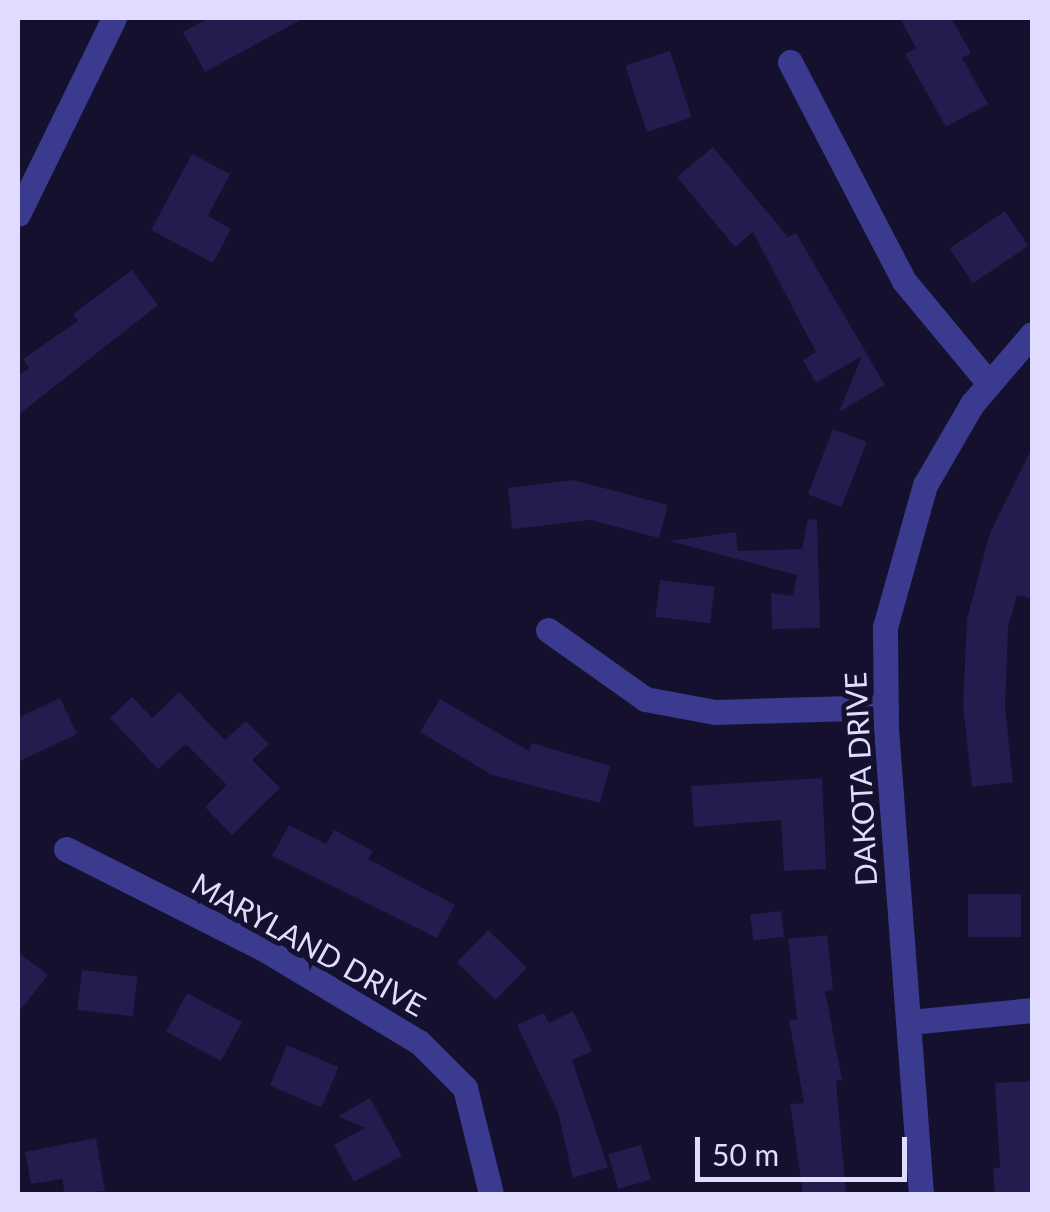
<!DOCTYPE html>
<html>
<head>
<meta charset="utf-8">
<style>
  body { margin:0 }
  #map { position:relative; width:1050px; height:1212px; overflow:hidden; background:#14102d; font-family:Lato,sans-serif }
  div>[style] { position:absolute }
  .building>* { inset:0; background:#241b4f; transform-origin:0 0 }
  .minor>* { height:25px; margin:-12.5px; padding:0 12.5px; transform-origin:12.5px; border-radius:12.5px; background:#3a3a8e }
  span { translate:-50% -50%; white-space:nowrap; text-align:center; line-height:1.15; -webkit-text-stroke:10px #14102d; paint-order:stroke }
  .street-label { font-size:30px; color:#dfdcff }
  .frame { position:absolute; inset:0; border:20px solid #dfdcff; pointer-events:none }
  .scale { position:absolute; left:695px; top:1137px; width:212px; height:45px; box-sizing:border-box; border:5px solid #dfdcff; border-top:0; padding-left:12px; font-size:30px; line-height:35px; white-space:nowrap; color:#dfdcff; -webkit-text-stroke:8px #14102d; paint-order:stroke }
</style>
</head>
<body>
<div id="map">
  <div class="building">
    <i style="clip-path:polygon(209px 18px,304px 18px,205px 72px,183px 32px)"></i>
    <i style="clip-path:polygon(900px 18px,951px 18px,971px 53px,962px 58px,988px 104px,946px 127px,905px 54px,916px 48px)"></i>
    <i style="left:670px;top:51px;width:70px;height:47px;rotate:72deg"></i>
    <i style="clip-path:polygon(713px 147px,788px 237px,796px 233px,885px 385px,839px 412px,862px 356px,816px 383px,803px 360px,816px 352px,753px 232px,735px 247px,677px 177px)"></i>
    <i style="clip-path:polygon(192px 154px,230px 174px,208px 216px,231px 229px,213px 263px,151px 230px)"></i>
    <i style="left:1005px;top:211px;width:42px;height:67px;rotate:56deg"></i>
    <i style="clip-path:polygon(132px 270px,158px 305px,18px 415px,18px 376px,29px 368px,23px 359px,78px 321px,73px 314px)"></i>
    <i style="left:833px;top:429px;width:36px;height:70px;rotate:21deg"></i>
    <i style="clip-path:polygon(1032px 448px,1032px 599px,1017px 595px,1008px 628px,1005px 707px,1013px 782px,972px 787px,963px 706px,967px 619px,990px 533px)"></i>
    <i style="clip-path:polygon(574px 480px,668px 505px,659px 538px,591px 520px,512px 529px,508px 488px)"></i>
    <i style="clip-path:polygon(808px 519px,817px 520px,820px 628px,772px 629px,771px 593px,793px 596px,797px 575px,669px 541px,736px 532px,738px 551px,802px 549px)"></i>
    <i style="left:660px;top:580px;width:55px;height:37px;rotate:7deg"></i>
    <i style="clip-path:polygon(179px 692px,225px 740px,246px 721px,269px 744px,252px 760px,280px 788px,232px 835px,205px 807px,227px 785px,186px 744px,158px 769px,110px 718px,132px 697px,152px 718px)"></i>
    <i style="clip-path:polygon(60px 698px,77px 734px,18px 762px,18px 718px)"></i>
    <i style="clip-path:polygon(440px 699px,529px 751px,532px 743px,610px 766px,600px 803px,492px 775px,420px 732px)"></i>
    <i style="clip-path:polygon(822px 778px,826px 869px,784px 871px,781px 820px,694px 827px,691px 786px)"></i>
    <i style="clip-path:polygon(289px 825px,326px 844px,334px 830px,373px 851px,368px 859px,455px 905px,437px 938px,272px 856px)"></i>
    <i style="left:1021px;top:894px;width:43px;height:53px;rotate:90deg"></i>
    <i style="left:781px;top:911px;width:26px;height:31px;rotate:83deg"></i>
    <i style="left:488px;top:930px;width:54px;height:45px;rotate:44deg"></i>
    <i style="clip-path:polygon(827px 935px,833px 990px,825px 991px,842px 1080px,836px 1081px,846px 1194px,803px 1194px,790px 1104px,804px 1103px,789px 1020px,797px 1019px,788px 939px)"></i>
    <i style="clip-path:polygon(18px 952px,48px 975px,18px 1013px)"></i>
    <i style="left:82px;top:970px;width:56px;height:40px;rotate:7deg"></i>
    <i style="left:187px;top:993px;width:62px;height:44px;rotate:28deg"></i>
    <i style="clip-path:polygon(573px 1011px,592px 1051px,572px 1060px,608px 1167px,573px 1178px,558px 1112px,517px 1025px,544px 1013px,549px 1023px)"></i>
    <i style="left:287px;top:1045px;width:56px;height:44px;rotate:23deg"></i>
    <i style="clip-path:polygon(1032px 1081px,1032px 1194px,995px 1194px,993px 1168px,1000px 1168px,995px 1083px)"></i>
    <i style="clip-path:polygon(370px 1098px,402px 1156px,354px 1182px,334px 1145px,365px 1128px,338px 1116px)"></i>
    <i style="clip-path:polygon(96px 1138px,105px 1191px,65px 1194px,62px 1179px,31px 1184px,25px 1152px)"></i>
    <i style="left:641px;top:1145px;width:36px;height:34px;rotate:74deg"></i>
  </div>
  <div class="minor">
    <i style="left:790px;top:62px;width:247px;rotate:62.5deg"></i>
    <i style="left:904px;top:281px;width:131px;rotate:50.3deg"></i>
    <i style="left:18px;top:214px;width:218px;rotate:-63.9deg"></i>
    <i style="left:548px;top:630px;width:119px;rotate:35.4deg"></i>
    <i style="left:645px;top:699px;width:71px;rotate:10.5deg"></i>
    <i style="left:715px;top:712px;width:171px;rotate:-1.7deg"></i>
    <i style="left:66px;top:849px;width:222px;rotate:26.8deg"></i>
    <i style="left:264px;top:949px;width:181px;rotate:31deg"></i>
    <i style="left:419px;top:1042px;width:65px;rotate:45deg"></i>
    <i style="left:465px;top:1088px;width:109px;rotate:76.2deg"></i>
    <i style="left:910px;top:1022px;width:123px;rotate:-5.6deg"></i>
    <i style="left:921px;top:1194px;width:469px;rotate:-94.3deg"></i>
    <i style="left:886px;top:726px;width:99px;rotate:-90.6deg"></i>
    <i style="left:885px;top:627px;width:148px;rotate:-74.3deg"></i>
    <i style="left:925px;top:485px;width:94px;rotate:-59.9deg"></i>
    <i style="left:972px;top:404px;width:92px;rotate:-49.4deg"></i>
  </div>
  <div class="street-label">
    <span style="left:860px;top:779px;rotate:-93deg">DAKOTA DRIVE</span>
    <span style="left:309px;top:944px;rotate:29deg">MARYLAND DRIVE</span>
  </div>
  <div class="frame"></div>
  <div class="scale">50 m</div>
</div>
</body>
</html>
